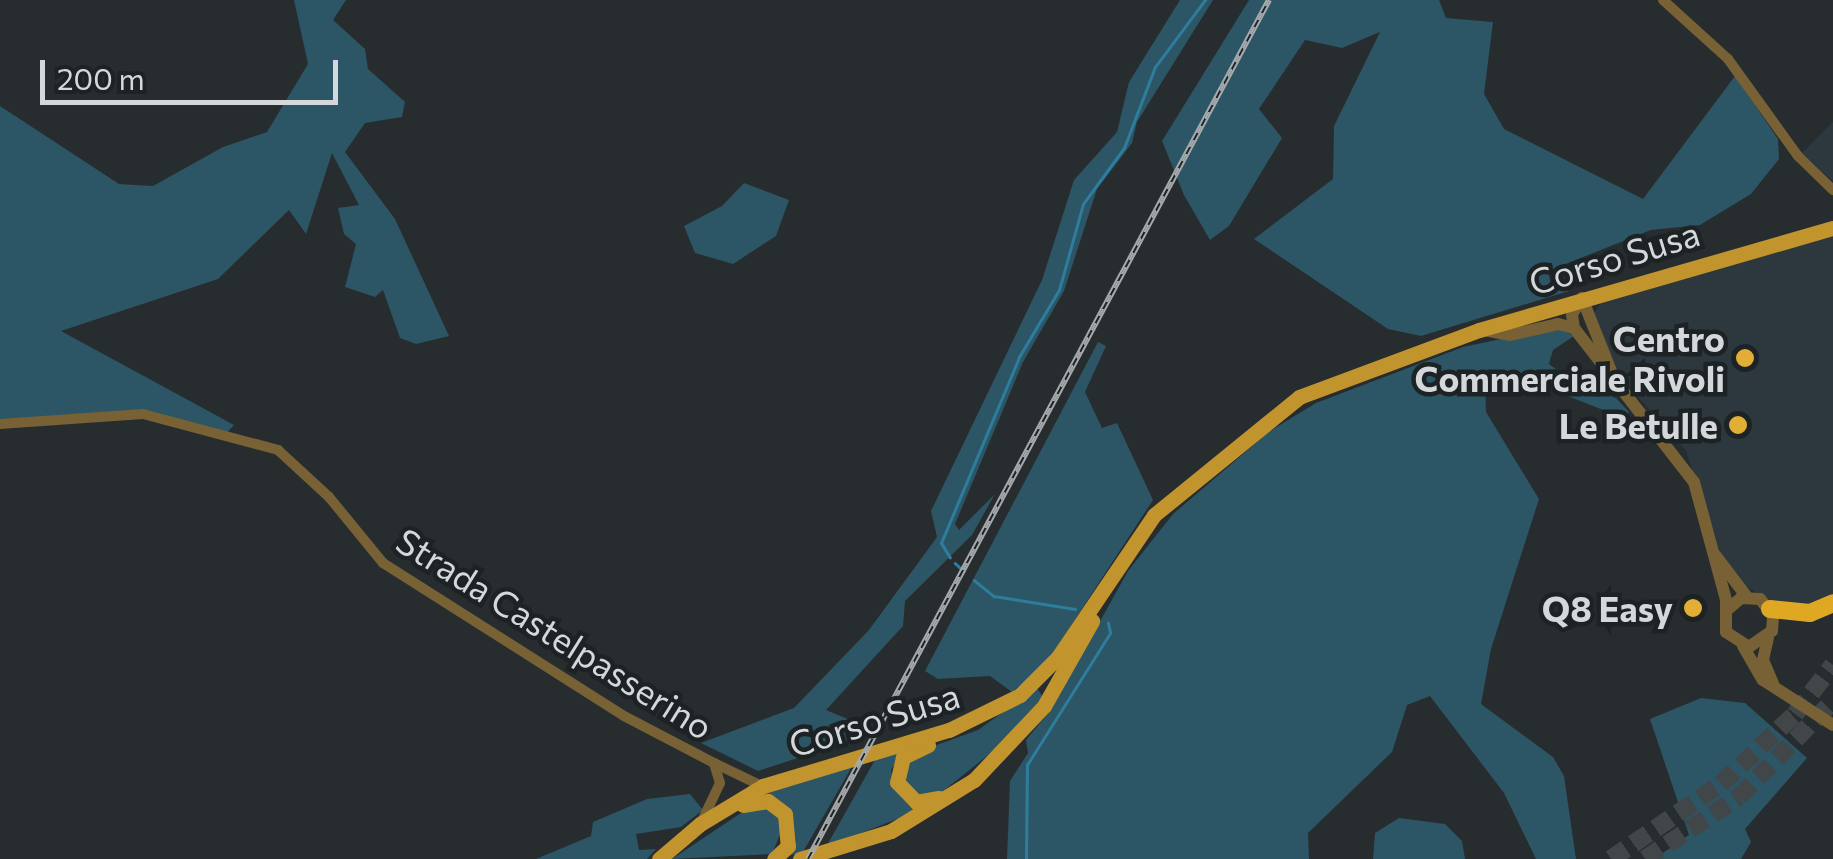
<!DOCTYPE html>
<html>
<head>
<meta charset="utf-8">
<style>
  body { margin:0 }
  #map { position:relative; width:1833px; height:859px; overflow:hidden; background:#272c2f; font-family:Commissioner,sans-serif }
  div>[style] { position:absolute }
  .built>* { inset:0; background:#2c383e }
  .green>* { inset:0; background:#2c5566 }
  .stream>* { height:2.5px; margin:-1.25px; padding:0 1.25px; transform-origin:1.25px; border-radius:1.25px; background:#2e7d9c }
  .motorway-tunnel>* { height:18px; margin-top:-9px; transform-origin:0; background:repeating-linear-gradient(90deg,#414649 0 18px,transparent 0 27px) }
  .minor>* { height:10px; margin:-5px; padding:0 5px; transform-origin:5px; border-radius:5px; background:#776135 }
  .tertiary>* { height:12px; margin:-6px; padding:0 6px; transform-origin:6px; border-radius:6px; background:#776135 }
  .primary>* { height:15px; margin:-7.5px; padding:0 7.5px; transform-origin:7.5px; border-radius:7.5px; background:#c2942e }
  .motorway>* { height:18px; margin:-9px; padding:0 9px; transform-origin:9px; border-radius:9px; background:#dfa823 }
  .rail>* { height:6px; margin-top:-3px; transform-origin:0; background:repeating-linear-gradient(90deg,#1d2325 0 8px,#a6aaac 0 16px); box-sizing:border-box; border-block:2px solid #a6aaac }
  .dots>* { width:28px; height:28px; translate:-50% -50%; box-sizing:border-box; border:5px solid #1d2325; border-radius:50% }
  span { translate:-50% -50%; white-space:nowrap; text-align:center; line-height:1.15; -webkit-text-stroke:9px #1d2325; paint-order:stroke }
  .street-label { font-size:35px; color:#d4d8da }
  .poi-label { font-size:35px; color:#d4d8da; font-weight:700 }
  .right { translate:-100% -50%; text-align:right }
  .scale { position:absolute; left:40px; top:60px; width:298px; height:45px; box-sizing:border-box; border:5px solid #d4d8da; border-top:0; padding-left:12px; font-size:30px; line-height:35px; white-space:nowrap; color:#d4d8da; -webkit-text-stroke:8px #1d2325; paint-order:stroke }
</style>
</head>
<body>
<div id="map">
  <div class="built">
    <i style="clip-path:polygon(1833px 122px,1833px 181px,1802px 153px)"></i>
    <i style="clip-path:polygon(1833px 233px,1833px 597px,1819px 605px,1777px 604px,1748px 588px,1723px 562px,1686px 451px,1617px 373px,1592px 316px,1601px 303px)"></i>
  </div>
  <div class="green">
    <i style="clip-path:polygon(294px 0,346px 0,333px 20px,365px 49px,368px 69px,405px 102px,402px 117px,365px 123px,345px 152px,395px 219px,449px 336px,416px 344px,400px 338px,383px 290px,375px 297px,345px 287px,356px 244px,344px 234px,338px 208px,359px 205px,332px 153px,306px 234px,289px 210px,218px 279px,61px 331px,234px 425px,223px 437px,167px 417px,0 424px,0 106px,119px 184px,153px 186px,223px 147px,267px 132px,308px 64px)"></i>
    <i style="clip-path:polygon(1180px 0,1213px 0,1137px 122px,1132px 143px,1097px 189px,1064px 291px,1023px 362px,955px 524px,959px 530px,995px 494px,972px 535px,905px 601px,903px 626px,826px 710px,867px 727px,847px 742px,758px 771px,701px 743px,794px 708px,869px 630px,937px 537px,931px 511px,1042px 280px,1074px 180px,1117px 132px,1129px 82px)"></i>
    <i style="clip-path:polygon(1249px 0,1439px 0,1446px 18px,1493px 22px,1484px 94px,1504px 129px,1643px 199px,1735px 76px,1778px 139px,1779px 159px,1751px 194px,1700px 225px,1651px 230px,1548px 271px,1550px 281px,1569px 291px,1421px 336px,1388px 329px,1254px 239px,1333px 179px,1334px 126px,1380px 32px,1342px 48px,1305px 40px,1259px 109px,1282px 138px,1229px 226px,1210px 240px,1184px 195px,1162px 141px)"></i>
    <i style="clip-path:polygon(744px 183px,789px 200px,776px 236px,733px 264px,695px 253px,684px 226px,722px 206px)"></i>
    <i style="clip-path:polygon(1558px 327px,1574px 336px,1553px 350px,1549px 364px,1577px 385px,1616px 398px,1629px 412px,1623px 418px,1528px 380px,1485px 377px,1486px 412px,1539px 499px,1491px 649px,1481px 704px,1553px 757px,1564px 776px,1576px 859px,1536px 859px,1504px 793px,1430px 696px,1407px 705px,1392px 752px,1308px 833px,1309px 859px,1007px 859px,1010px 781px,1028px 753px,1026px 740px,1050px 711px,1128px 571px,1173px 514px,1270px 431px,1316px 403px,1463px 347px)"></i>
    <i style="clip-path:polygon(1098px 342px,1106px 346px,1085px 392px,1102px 428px,1117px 423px,1153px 500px,1055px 650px,1027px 680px,1012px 692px,990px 676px,938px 679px,925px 671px)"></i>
    <i style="clip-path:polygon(1037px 688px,1043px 697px,992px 752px,938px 795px,912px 796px,900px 770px,923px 750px,978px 730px)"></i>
    <i style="clip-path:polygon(1701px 698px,1745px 703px,1807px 758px,1745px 829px,1751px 842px,1741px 859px,1654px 859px,1689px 835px,1650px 719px)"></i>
    <i style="clip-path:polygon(904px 750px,891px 770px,894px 787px,911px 804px,927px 807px,826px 847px,876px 758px)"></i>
    <i style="clip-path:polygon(853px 765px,803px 852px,781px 858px,794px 833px,759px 795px)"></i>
    <i style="clip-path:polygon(690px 794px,703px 810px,681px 827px,636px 834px,639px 850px,656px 849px,647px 859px,536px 859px,591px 836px,593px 822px,647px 799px)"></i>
    <i style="clip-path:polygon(753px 805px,772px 807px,784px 825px,772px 854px,672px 859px)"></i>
    <i style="clip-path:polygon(1399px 818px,1445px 824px,1462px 841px,1465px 859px,1373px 859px,1375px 833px)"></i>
  </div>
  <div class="stream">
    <i style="left:950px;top:558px;width:17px;rotate:-121deg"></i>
    <i style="left:941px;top:543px;width:202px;rotate:-67.2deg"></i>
    <i style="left:1019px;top:357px;width:78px;rotate:-59.2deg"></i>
    <i style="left:1059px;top:290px;width:89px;rotate:-74.4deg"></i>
    <i style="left:1083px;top:204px;width:69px;rotate:-53.8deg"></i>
    <i style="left:1124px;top:148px;width:87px;rotate:-69.1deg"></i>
    <i style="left:1155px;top:67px;width:84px;rotate:-53.3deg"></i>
    <i style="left:955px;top:563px;width:12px;rotate:42deg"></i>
    <i style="left:974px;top:580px;width:26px;rotate:39deg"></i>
    <i style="left:994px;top:596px;width:82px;rotate:9.1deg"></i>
    <i style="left:1026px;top:859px;width:94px;rotate:-89.4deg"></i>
    <i style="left:1027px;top:765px;width:156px;rotate:-57.8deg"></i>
    <i style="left:1110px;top:633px;width:10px;rotate:-101deg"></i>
  </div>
  <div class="motorway-tunnel">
    <i style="left:1611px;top:859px;width:133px;rotate:-34.3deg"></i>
    <i style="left:1721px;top:784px;width:102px;rotate:-43.4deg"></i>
    <i style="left:1795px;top:714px;width:62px;rotate:-52.2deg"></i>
    <i style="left:1645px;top:859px;width:113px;rotate:-33.4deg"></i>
    <i style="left:1739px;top:797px;width:134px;rotate:-45.6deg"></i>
  </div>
  <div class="minor">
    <i style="left:1663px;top:0;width:88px;rotate:42.2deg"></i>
    <i style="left:1728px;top:59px;width:120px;rotate:54.2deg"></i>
    <i style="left:1798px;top:156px;width:49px;rotate:44.2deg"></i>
    <i style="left:0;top:424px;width:143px;rotate:-4deg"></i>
    <i style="left:143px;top:414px;width:140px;rotate:14.9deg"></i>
    <i style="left:278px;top:450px;width:69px;rotate:42.7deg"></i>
    <i style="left:329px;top:497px;width:85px;rotate:50.7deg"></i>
    <i style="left:383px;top:563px;width:285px;rotate:32.4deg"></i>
    <i style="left:624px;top:716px;width:102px;rotate:27.6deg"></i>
    <i style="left:702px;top:821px;width:42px;rotate:-64.7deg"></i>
    <i style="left:720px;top:783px;width:21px;rotate:-107deg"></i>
    <i style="left:714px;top:763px;width:53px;rotate:25.6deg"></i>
  </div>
  <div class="tertiary">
    <i style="left:1582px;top:298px;width:19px;rotate:122deg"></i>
    <i style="left:1572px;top:314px;width:14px;rotate:82deg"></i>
    <i style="left:1574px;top:328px;width:195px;rotate:52.1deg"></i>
    <i style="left:1694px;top:482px;width:122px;rotate:74.8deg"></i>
    <i style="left:1726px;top:600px;width:32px;rotate:90deg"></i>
    <i style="left:1726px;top:632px;width:27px;rotate:33deg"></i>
    <i style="left:1749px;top:647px;width:28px;rotate:-35deg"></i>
    <i style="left:1772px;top:631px;width:15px;rotate:-86deg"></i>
    <i style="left:1773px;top:616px;width:21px;rotate:-127deg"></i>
    <i style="left:1760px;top:599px;width:19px;rotate:-177deg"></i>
    <i style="left:1741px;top:598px;width:18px;rotate:139deg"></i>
    <i style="left:1582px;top:298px;width:79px;rotate:68.3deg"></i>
    <i style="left:1484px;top:330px;width:26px;rotate:11deg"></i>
    <i style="left:1510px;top:335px;width:49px;rotate:-12.9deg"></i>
    <i style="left:1558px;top:324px;width:16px;rotate:14deg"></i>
    <i style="left:1715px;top:555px;width:53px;rotate:52.7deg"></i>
    <i style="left:1768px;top:638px;width:23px;rotate:103deg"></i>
    <i style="left:1763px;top:660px;width:26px;rotate:67deg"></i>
    <i style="left:1743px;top:646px;width:39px;rotate:60deg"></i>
    <i style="left:1763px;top:680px;width:83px;rotate:32.7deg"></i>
  </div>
  <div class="primary">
    <i style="left:928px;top:745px;width:28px;rotate:154deg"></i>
    <i style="left:903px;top:757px;width:26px;rotate:103deg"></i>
    <i style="left:897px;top:782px;width:28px;rotate:46deg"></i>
    <i style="left:916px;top:802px;width:23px;rotate:-10deg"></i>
    <i style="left:743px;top:805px;width:25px;rotate:-9deg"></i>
    <i style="left:768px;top:801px;width:21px;rotate:37deg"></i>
    <i style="left:785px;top:814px;width:32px;rotate:85deg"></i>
    <i style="left:788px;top:846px;width:19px;rotate:137deg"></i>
    <i style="left:659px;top:859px;width:54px;rotate:-40.5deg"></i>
    <i style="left:700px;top:824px;width:74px;rotate:-31.1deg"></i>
    <i style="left:763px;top:786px;width:194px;rotate:-16.8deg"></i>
    <i style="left:949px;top:730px;width:79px;rotate:-26.2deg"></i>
    <i style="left:1020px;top:695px;width:54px;rotate:-45deg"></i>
    <i style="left:1058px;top:657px;width:171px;rotate:-55.9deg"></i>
    <i style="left:1154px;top:515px;width:187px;rotate:-39.1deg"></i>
    <i style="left:1299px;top:397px;width:192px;rotate:-20.4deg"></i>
    <i style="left:1479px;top:330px;width:368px;rotate:-16.1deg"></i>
    <i style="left:800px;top:859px;width:95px;rotate:-17.1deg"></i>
    <i style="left:891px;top:831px;width:97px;rotate:-31.6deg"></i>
    <i style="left:974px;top:780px;width:102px;rotate:-46.6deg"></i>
    <i style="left:1044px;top:706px;width:98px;rotate:-60.5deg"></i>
  </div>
  <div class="motorway">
    <i style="left:1770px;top:609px;width:40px;rotate:5.7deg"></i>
    <i style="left:1810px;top:613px;width:25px;rotate:-23deg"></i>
  </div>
  <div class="rail">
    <i style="left:808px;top:859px;width:975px;rotate:-61.78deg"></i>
  </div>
  <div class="dots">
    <i style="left:1745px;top:358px;background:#e3ae35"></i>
    <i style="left:1738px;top:425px;background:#e3ae35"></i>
    <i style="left:1693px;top:608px;background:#e3ae35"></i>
  </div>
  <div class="street-label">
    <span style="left:1614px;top:257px;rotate:-17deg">Corso Susa</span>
    <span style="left:555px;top:633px;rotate:32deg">Strada Castelpasserino</span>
    <span style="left:874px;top:719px;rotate:-17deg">Corso Susa</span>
  </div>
  <div class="poi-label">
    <span class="right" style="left:1725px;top:358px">Centro<br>Commerciale Rivoli</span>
    <span class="right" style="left:1718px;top:425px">Le Betulle</span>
    <span class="right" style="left:1673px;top:608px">Q8 Easy</span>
  </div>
  <div class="scale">200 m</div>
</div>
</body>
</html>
